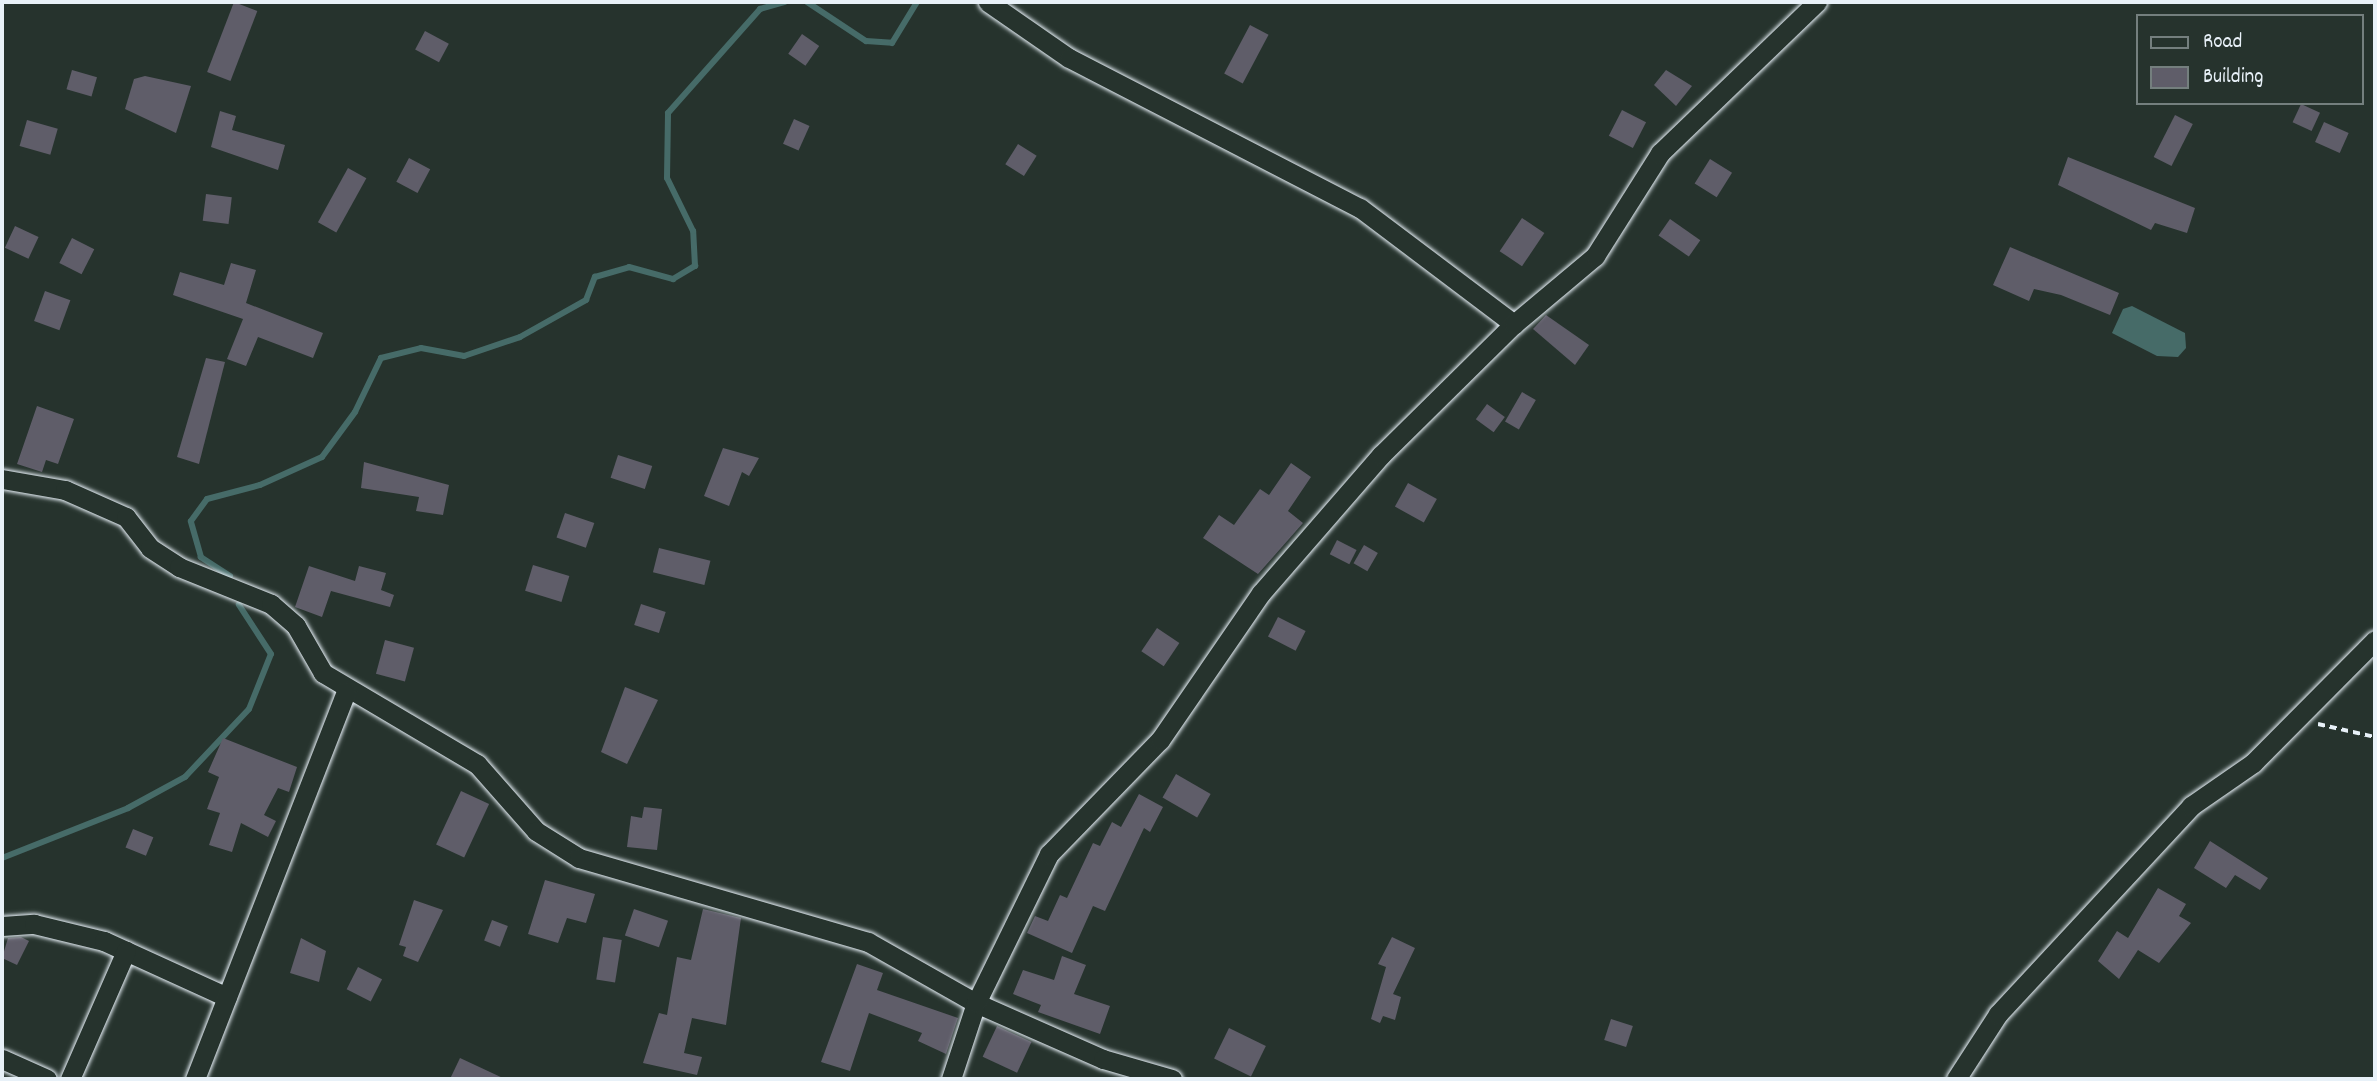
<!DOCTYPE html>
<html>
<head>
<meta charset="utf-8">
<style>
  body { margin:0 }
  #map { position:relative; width:2377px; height:1081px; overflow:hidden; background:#26332d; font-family:Dekko,sans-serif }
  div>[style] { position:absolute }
  .water>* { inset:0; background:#466b68 }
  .stream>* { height:6px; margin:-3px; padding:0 3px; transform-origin:3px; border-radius:3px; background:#466b68 }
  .building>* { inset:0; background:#5f5d69; transform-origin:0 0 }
  .path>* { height:3.5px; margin-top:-1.75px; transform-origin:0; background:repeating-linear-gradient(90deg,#e8f1f8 0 7px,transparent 0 12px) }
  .roads { filter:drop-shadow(0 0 2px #e8f1f8) drop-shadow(0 0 2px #e8f1f8) }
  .minor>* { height:19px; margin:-9.5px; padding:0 9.5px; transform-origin:9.5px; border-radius:9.5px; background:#26332d }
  span { translate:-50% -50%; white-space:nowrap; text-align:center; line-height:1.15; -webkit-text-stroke:5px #26332d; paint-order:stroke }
  .frame { position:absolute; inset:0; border:4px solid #e8f1f8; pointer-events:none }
  .legend { position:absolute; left:2136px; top:14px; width:228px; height:91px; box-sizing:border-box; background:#26332d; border:2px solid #747f7e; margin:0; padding:9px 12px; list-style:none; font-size:21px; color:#e8f1f8 }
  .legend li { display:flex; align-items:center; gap:14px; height:35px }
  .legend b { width:35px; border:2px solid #747f7e }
</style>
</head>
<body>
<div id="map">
  <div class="water">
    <i style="clip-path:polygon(2132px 306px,2185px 333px,2186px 348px,2178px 357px,2157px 356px,2112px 333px,2123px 309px)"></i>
  </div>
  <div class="stream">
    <i style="left:807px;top:2px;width:71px;rotate:33.5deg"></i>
    <i style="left:866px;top:41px;width:26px;rotate:4deg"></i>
    <i style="left:892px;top:43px;width:48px;rotate:-58.6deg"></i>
    <i style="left:230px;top:576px;width:35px;rotate:-147deg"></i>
    <i style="left:201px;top:557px;width:37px;rotate:-106deg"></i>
    <i style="left:191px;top:521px;width:27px;rotate:-54deg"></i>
    <i style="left:207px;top:499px;width:55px;rotate:-14.8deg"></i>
    <i style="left:260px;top:485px;width:68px;rotate:-24.3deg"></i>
    <i style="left:322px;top:457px;width:56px;rotate:-53.7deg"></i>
    <i style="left:355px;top:412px;width:60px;rotate:-64.3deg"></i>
    <i style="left:381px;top:358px;width:41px;rotate:-14deg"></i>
    <i style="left:421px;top:348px;width:44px;rotate:10.5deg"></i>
    <i style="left:464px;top:356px;width:59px;rotate:-18.7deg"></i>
    <i style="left:520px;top:337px;width:76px;rotate:-29.3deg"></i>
    <i style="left:586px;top:300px;width:25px;rotate:-69deg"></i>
    <i style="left:595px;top:277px;width:35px;rotate:-16deg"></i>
    <i style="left:629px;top:267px;width:46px;rotate:15.3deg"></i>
    <i style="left:673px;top:279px;width:26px;rotate:-31deg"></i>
    <i style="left:695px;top:266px;width:35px;rotate:-93deg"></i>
    <i style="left:693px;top:231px;width:59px;rotate:-116.1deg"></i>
    <i style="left:667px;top:178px;width:65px;rotate:-89.1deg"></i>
    <i style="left:668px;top:113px;width:139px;rotate:-48.5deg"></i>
    <i style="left:760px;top:9px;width:26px;rotate:-16deg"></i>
    <i style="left:2px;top:858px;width:136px;rotate:-21.6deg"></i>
    <i style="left:128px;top:808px;width:65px;rotate:-28.5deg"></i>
    <i style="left:185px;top:777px;width:93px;rotate:-46.7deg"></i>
    <i style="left:249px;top:709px;width:59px;rotate:-68.2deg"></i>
    <i style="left:271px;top:654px;width:59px;rotate:-123.1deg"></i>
  </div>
  <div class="building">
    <i style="left:234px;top:2px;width:25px;height:75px;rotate:21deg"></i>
    <i style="left:1250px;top:25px;width:21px;height:55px;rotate:28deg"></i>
    <i style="left:425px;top:31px;width:27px;height:21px;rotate:28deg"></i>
    <i style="left:802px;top:34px;width:21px;height:24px;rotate:35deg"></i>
    <i style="left:72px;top:70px;width:26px;height:20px;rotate:16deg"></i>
    <i style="clip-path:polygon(1666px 70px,1692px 86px,1676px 106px,1654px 85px)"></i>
    <i style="clip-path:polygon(145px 76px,191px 86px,176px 133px,125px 109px,134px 79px)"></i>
    <i style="left:2301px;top:104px;width:21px;height:20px;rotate:25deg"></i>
    <i style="left:1622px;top:110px;width:27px;height:29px;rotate:27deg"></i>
    <i style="clip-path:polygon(220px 111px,236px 116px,232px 130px,285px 145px,278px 170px,211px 147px)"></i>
    <i style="left:2175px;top:115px;width:20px;height:47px;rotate:27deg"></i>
    <i style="left:794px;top:119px;width:17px;height:27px;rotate:24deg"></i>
    <i style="left:27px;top:120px;width:32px;height:27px;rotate:16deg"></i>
    <i style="left:2324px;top:122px;width:27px;height:22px;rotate:24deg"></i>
    <i style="left:1018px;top:144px;width:22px;height:24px;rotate:32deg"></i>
    <i style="clip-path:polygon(2068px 157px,2195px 208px,2187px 233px,2155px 223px,2151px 230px,2058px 185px)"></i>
    <i style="left:409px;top:158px;width:24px;height:27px;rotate:28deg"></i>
    <i style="left:1710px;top:159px;width:26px;height:29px;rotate:32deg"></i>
    <i style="left:348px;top:168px;width:21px;height:62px;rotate:29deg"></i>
    <i style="left:206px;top:194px;width:26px;height:27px;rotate:7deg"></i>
    <i style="left:1522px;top:218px;width:27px;height:40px;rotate:34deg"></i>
    <i style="left:1670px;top:219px;width:37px;height:20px;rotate:35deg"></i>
    <i style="left:15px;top:226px;width:26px;height:24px;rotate:25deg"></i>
    <i style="left:72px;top:238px;width:25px;height:28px;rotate:27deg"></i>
    <i style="clip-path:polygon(2010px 247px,2119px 293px,2110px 315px,2061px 295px,2034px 289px,2029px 301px,1993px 285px)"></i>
    <i style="clip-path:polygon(231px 263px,256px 270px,246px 303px,323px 333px,313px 358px,258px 337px,246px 366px,227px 359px,243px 319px,173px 295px,180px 272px,224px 285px)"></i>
    <i style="left:45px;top:291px;width:27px;height:32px;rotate:20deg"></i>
    <i style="clip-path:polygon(1546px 315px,1589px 345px,1575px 365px,1533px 329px)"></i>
    <i style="clip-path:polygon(206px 358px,225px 362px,199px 464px,177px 457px)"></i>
    <i style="left:1522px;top:392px;width:16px;height:34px;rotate:30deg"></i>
    <i style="left:1487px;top:404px;width:22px;height:19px;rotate:36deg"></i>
    <i style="clip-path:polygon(37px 406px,74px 419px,58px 464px,46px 460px,42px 472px,17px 464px)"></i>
    <i style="clip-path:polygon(723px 448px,759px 458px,749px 476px,742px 472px,729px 506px,704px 496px)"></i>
    <i style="left:618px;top:455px;width:36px;height:24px;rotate:18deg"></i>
    <i style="clip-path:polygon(364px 462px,449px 485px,443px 515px,416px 511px,419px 497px,361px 488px)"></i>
    <i style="clip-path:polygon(1291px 463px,1311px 477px,1288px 511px,1303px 523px,1258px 574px,1203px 538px,1219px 515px,1234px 525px,1260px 489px,1269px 495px)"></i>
    <i style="left:1408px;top:483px;width:33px;height:27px;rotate:29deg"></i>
    <i style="left:565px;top:513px;width:31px;height:26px;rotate:19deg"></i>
    <i style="left:1337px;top:540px;width:22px;height:16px;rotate:27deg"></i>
    <i style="left:1364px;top:545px;width:16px;height:21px;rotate:30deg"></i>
    <i style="left:659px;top:548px;width:53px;height:25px;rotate:14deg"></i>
    <i style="left:533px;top:565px;width:38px;height:27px;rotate:17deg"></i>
    <i style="clip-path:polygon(309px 566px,355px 581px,359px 566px,386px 573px,381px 590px,394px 595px,390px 607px,331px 591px,322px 617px,295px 607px)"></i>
    <i style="left:641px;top:604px;width:26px;height:22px;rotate:18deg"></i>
    <i style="left:1278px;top:617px;width:31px;height:22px;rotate:27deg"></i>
    <i style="left:1157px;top:628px;width:27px;height:28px;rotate:34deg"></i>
    <i style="left:385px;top:640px;width:30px;height:35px;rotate:15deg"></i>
    <i style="clip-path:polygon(625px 687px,658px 700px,627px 764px,601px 752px)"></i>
    <i style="clip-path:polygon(223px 738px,297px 767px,289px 792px,278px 788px,264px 815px,276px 821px,268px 837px,241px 823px,232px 852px,209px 845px,220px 813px,207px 809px,219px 777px,208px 772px)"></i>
    <i style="left:1176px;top:774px;width:40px;height:27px;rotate:30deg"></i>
    <i style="left:461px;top:791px;width:31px;height:59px;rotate:25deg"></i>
    <i style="clip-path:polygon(1139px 794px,1163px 807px,1150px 832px,1144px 828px,1105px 911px,1093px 906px,1072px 953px,1027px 933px,1035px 916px,1048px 921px,1060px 895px,1067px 898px,1093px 843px,1100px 846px,1112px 822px,1121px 827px)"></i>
    <i style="clip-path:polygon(644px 807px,662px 809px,657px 850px,627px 847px,631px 816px,642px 818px)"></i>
    <i style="left:133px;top:829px;width:22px;height:20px;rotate:22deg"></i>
    <i style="clip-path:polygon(2210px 841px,2268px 878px,2260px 890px,2235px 875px,2226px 888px,2194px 868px)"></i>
    <i style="clip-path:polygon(545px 880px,595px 894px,586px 923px,567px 918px,558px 943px,528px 934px)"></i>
    <i style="clip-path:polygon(2158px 888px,2186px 904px,2179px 916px,2191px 923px,2159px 963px,2138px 950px,2119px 979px,2098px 961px,2117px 931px,2128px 938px)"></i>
    <i style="clip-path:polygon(414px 900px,443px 910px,418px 962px,403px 956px,406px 947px,399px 945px)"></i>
    <i style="left:634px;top:909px;width:36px;height:28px;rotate:19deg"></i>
    <i style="clip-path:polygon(703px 909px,741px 918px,726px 1025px,692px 1018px,684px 1053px,702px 1057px,697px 1075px,643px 1063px,659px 1013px,667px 1015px,677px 957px,691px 960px)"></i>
    <i style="left:492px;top:920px;width:17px;height:22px;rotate:21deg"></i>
    <i style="clip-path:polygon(21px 937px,29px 941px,17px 965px,2px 958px,8px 938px)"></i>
    <i style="left:603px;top:937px;width:19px;height:43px;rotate:9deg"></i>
    <i style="clip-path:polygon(1392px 937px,1415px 948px,1393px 994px,1401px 997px,1395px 1020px,1383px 1016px,1380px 1023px,1371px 1019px,1386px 967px,1378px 964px)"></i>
    <i style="clip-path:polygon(301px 938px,326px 951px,319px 982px,290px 973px)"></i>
    <i style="clip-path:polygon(1062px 956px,1086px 965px,1074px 994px,1110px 1006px,1100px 1034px,1038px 1012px,1041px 1005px,1013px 994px,1023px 970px,1054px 980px)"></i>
    <i style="clip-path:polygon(857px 964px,883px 973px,877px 990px,958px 1018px,946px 1054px,918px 1041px,922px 1033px,869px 1013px,850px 1071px,821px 1062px)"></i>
    <i style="left:358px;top:967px;width:27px;height:25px;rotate:27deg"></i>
    <i style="left:1611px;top:1019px;width:23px;height:22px;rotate:18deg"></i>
    <i style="left:997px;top:1026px;width:38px;height:34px;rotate:25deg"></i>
    <i style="left:1229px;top:1028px;width:41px;height:34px;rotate:26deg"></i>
    <i style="clip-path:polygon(460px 1058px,505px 1079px,450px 1079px)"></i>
  </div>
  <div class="path">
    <i style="left:2318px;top:724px;width:58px;rotate:12.8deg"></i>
  </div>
  <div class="roads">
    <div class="minor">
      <i style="left:988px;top:2px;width:98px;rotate:34.7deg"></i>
      <i style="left:1069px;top:58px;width:327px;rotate:27.3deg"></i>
      <i style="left:1360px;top:208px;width:193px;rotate:37deg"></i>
      <i style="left:2px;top:479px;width:64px;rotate:9.9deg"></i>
      <i style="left:65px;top:490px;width:67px;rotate:23.9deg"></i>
      <i style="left:126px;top:517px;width:39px;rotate:52deg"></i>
      <i style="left:150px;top:548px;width:35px;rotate:33deg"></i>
      <i style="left:179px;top:567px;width:99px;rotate:21.9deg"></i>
      <i style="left:271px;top:604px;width:33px;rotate:41deg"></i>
      <i style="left:296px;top:626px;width:54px;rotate:60.1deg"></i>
      <i style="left:323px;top:673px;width:179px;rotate:30.6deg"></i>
      <i style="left:477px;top:764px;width:89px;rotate:48.6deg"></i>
      <i style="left:536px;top:831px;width:51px;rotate:32.1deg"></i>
      <i style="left:579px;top:858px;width:301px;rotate:16.2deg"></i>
      <i style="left:868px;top:942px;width:124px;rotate:29.5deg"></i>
      <i style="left:976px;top:1003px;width:139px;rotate:23.8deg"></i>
      <i style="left:1103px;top:1059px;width:72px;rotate:16.2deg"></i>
      <i style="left:2px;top:926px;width:32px;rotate:-4deg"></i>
      <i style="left:34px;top:924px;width:72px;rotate:13.7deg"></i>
      <i style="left:104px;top:941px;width:135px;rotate:24.5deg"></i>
      <i style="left:2px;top:1059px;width:49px;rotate:24deg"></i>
      <i style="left:70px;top:1079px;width:140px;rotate:-66.4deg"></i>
      <i style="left:195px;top:1079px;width:416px;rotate:-68.7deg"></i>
      <i style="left:951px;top:1079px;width:80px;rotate:-71.8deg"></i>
      <i style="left:976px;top:1003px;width:166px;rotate:-63.9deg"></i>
      <i style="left:1049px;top:854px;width:159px;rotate:-45.8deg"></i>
      <i style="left:1160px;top:740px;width:178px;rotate:-55.5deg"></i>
      <i style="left:1261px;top:593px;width:183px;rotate:-49deg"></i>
      <i style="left:1381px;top:455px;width:187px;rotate:-44.6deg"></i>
      <i style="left:1514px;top:324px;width:106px;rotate:-40deg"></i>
      <i style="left:1595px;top:256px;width:122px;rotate:-57.7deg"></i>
      <i style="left:1660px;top:153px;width:218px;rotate:-43.9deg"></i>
      <i style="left:1956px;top:1079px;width:77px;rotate:-57.1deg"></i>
      <i style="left:1998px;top:1014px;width:284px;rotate:-47.1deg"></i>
      <i style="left:2191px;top:806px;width:75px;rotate:-34.7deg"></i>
      <i style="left:2253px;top:763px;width:173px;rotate:-45.2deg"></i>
    </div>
  </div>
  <div class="frame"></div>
  <ul class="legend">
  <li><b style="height:9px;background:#26332d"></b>Road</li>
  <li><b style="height:19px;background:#5f5d69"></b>Building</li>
  </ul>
</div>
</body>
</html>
